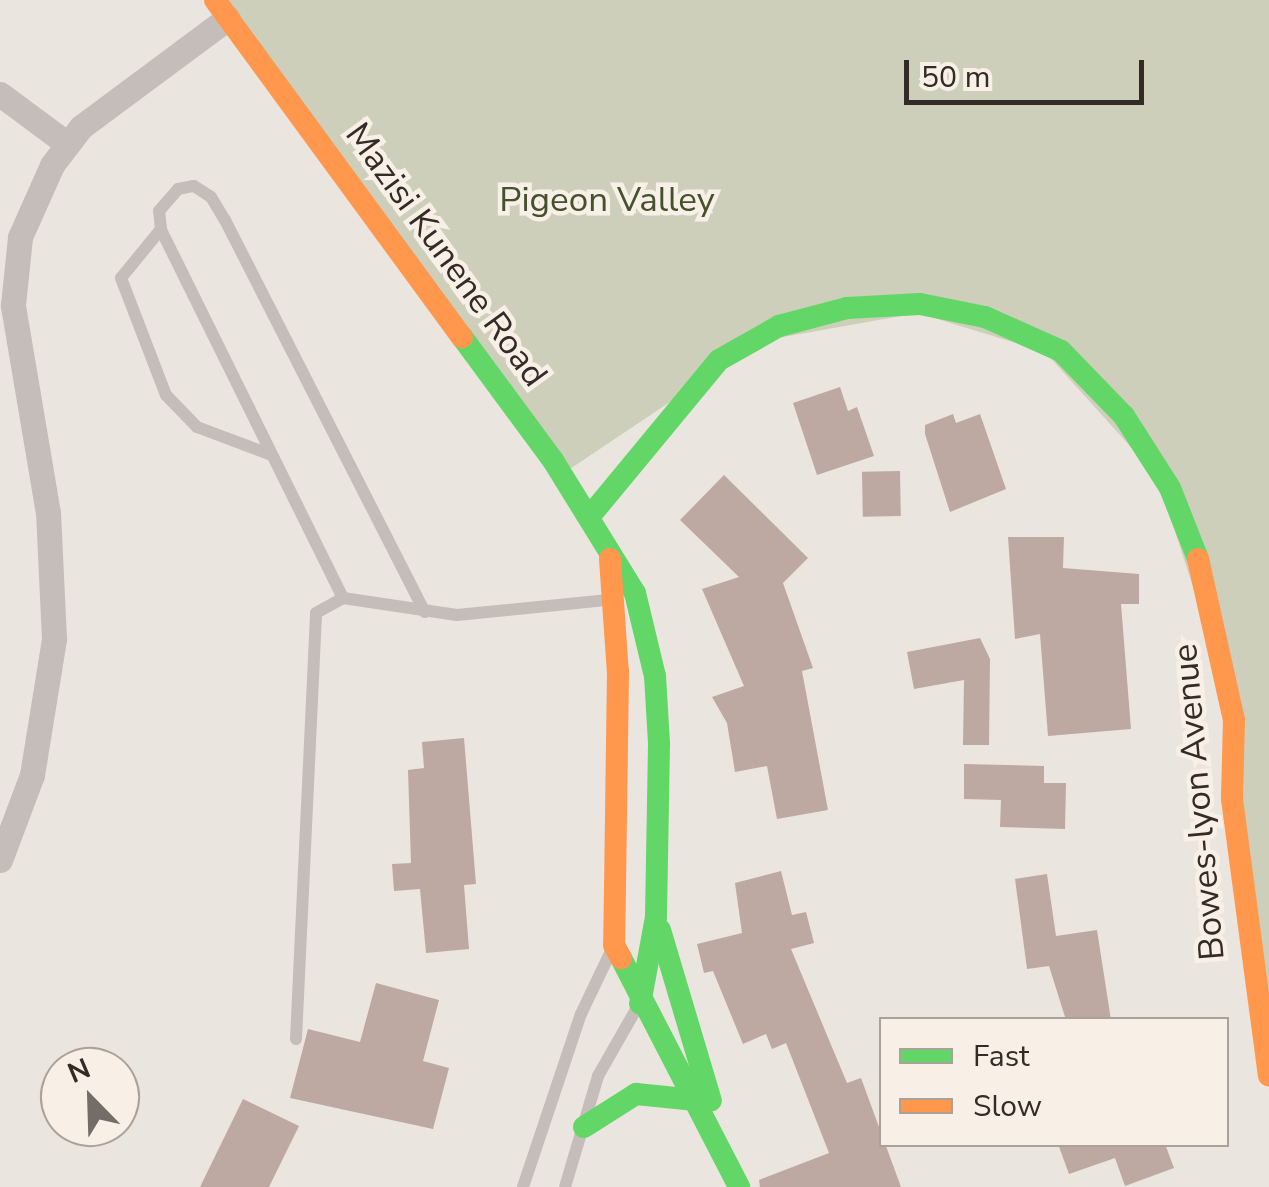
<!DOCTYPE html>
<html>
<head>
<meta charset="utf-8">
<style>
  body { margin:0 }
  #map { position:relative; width:1269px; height:1187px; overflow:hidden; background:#ebe5e0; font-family:"Nunito Sans",sans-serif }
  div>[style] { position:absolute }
  .green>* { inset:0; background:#cdcfbb }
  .building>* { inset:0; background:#bda9a2; transform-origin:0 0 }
  .lane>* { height:12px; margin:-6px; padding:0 6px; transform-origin:6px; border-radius:6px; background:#c4bdb9 }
  .street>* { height:25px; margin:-12.5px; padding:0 12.5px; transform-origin:12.5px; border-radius:12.5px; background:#c4bdb9 }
  .fast>* { height:22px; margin:-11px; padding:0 11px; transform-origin:11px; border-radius:11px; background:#63d668 }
  .slow>* { height:22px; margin:-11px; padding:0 11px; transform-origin:11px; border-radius:11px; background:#ff974d }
  span { translate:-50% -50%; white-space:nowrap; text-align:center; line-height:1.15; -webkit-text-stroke:9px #f8efe7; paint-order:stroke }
  .park-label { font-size:35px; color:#45502d }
  .street-label { font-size:35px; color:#342b27 }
  .legend { position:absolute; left:879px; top:1017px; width:350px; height:130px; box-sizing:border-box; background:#f8efe7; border:2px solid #aaa19a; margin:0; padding:12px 18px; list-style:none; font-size:30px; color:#342b27 }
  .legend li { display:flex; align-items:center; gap:20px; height:50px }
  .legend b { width:50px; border:2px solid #aaa19a }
  .north { position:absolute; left:40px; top:1047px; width:100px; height:100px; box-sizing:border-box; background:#f8efe7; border:2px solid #aaa19a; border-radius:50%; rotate:337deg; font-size:28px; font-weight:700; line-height:40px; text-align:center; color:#342b27 }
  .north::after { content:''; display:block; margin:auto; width:35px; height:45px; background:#746c68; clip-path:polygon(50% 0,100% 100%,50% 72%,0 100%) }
  .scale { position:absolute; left:904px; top:60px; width:240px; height:45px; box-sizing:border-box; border:5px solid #342b27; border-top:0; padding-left:12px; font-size:30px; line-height:35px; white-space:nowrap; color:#342b27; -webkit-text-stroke:8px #f8efe7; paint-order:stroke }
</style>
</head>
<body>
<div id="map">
  <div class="green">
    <i style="clip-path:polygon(209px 0,1269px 0,1269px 1090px,1235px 716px,1157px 476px,1045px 352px,918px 313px,761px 341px,558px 477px)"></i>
  </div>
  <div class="building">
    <i style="clip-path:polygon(840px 387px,848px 411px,857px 407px,874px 456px,817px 475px,793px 403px)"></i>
    <i style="clip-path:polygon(953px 414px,956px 423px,980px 414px,1006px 489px,950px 512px,925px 434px,925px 425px)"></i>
    <i style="left:900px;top:471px;width:45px;height:38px;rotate:89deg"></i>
    <i style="clip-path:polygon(724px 475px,808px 558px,783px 583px,813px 668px,802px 671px,828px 810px,777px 819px,767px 766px,735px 772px,727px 723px,712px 697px,744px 686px,702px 589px,739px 577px,680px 520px)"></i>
    <i style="clip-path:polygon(1008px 537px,1064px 537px,1063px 568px,1139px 574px,1139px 604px,1121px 604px,1131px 729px,1048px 736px,1040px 634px,1015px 639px)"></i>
    <i style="clip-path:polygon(980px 638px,990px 659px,989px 745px,963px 745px,964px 680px,914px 689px,907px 652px)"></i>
    <i style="clip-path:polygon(464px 738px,476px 884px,464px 885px,469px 949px,426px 953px,420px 889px,394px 891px,392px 864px,411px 863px,408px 770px,424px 768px,422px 742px)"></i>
    <i style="clip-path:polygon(964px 764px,1044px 766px,1044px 783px,1066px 783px,1065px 829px,1000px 827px,1001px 800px,964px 799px)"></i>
    <i style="clip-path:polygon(781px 871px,792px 915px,806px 912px,814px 943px,791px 949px,847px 1083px,861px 1078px,901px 1187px,760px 1187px,759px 1180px,829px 1153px,786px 1043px,772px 1049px,766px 1034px,743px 1044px,713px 971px,704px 973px,697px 944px,742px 933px,735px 883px)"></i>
    <i style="clip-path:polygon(1047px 874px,1056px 936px,1097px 930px,1111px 1020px,1066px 1020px,1049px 966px,1027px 969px,1015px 879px)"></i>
    <i style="clip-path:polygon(376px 983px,439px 1000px,423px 1061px,449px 1068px,433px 1129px,290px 1098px,308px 1029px,360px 1042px)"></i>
    <i style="clip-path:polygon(243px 1099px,299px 1126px,269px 1187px,200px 1187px)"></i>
    <i style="clip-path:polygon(1058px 1144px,1165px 1144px,1174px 1168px,1125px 1186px,1115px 1158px,1069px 1174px)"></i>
  </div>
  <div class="lane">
    <i style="left:161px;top:229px;width:63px;rotate:129.2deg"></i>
    <i style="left:121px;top:278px;width:125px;rotate:69deg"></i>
    <i style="left:166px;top:395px;width:45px;rotate:45.9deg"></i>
    <i style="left:197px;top:427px;width:80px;rotate:20.5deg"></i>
    <i style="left:343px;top:598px;width:411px;rotate:-116.3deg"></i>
    <i style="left:161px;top:229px;width:18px;rotate:-96deg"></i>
    <i style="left:159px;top:211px;width:29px;rotate:-49deg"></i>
    <i style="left:178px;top:189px;width:16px;rotate:-11deg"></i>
    <i style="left:194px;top:186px;width:20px;rotate:33deg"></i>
    <i style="left:211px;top:197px;width:27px;rotate:59deg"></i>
    <i style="left:225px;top:220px;width:440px;rotate:63deg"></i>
    <i style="left:296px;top:1039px;width:426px;rotate:-87.3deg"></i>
    <i style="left:316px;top:613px;width:31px;rotate:-29deg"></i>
    <i style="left:343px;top:598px;width:115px;rotate:8.5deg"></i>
    <i style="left:457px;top:615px;width:152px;rotate:-5.7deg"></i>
    <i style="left:523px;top:1187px;width:182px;rotate:-71.5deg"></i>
    <i style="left:581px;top:1014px;width:70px;rotate:-64.5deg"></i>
    <i style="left:565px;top:1187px;width:116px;rotate:-73.4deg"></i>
    <i style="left:598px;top:1076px;width:81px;rotate:-60.3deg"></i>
  </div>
  <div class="street">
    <i style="left:0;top:94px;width:82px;rotate:36.6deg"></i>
    <i style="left:0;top:860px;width:91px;rotate:-69.4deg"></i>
    <i style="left:32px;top:775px;width:138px;rotate:-80.8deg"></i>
    <i style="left:54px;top:639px;width:126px;rotate:-92.7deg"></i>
    <i style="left:48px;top:513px;width:211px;rotate:-99.6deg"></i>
    <i style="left:13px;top:305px;width:68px;rotate:-84.1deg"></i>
    <i style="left:20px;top:237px;width:79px;rotate:-66deg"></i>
    <i style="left:52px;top:165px;width:48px;rotate:-52.7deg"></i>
    <i style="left:81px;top:127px;width:183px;rotate:-36.6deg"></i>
  </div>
  <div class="fast">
    <i style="left:462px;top:337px;width:155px;rotate:53.6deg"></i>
    <i style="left:554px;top:462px;width:154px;rotate:58.3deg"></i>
    <i style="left:635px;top:593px;width:85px;rotate:76.5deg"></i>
    <i style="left:655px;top:676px;width:68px;rotate:86.6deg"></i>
    <i style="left:659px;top:744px;width:173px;rotate:91deg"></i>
    <i style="left:656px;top:917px;width:88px;rotate:100.4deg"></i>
    <i style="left:590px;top:516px;width:202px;rotate:-50.4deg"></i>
    <i style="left:719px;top:360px;width:69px;rotate:-29.5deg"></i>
    <i style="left:779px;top:326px;width:70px;rotate:-14.8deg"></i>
    <i style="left:847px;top:308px;width:73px;rotate:-3.1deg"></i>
    <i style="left:920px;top:304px;width:66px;rotate:11.3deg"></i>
    <i style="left:985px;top:317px;width:83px;rotate:24.1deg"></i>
    <i style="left:1061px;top:351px;width:91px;rotate:45.9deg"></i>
    <i style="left:1124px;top:416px;width:85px;rotate:57.4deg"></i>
    <i style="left:1170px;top:488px;width:76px;rotate:68.5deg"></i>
    <i style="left:660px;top:930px;width:178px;rotate:73.4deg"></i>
    <i style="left:621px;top:958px;width:258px;rotate:62.7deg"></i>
    <i style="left:584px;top:1127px;width:62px;rotate:-32.4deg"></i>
    <i style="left:636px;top:1094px;width:60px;rotate:5.7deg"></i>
  </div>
  <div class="slow">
    <i style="left:215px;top:0;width:418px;rotate:53.8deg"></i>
    <i style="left:610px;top:559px;width:113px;rotate:86deg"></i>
    <i style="left:618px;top:672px;width:273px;rotate:90.8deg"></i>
    <i style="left:614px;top:945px;width:15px;rotate:62deg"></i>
    <i style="left:1198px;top:559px;width:165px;rotate:77.4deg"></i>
    <i style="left:1234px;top:720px;width:79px;rotate:91.5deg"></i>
    <i style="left:1232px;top:799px;width:279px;rotate:82.4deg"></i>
  </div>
  <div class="park-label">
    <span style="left:607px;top:200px">Pigeon Valley</span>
  </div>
  <div class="street-label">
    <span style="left:446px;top:255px;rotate:54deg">Mazisi Kunene Road</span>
    <span style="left:1199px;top:802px;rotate:-95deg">Bowes-lyon Avenue</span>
  </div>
  <ul class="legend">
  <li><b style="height:12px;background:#63d668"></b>Fast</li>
  <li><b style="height:12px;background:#ff974d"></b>Slow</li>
  </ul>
  <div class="north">N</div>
  <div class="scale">50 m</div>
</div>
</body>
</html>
